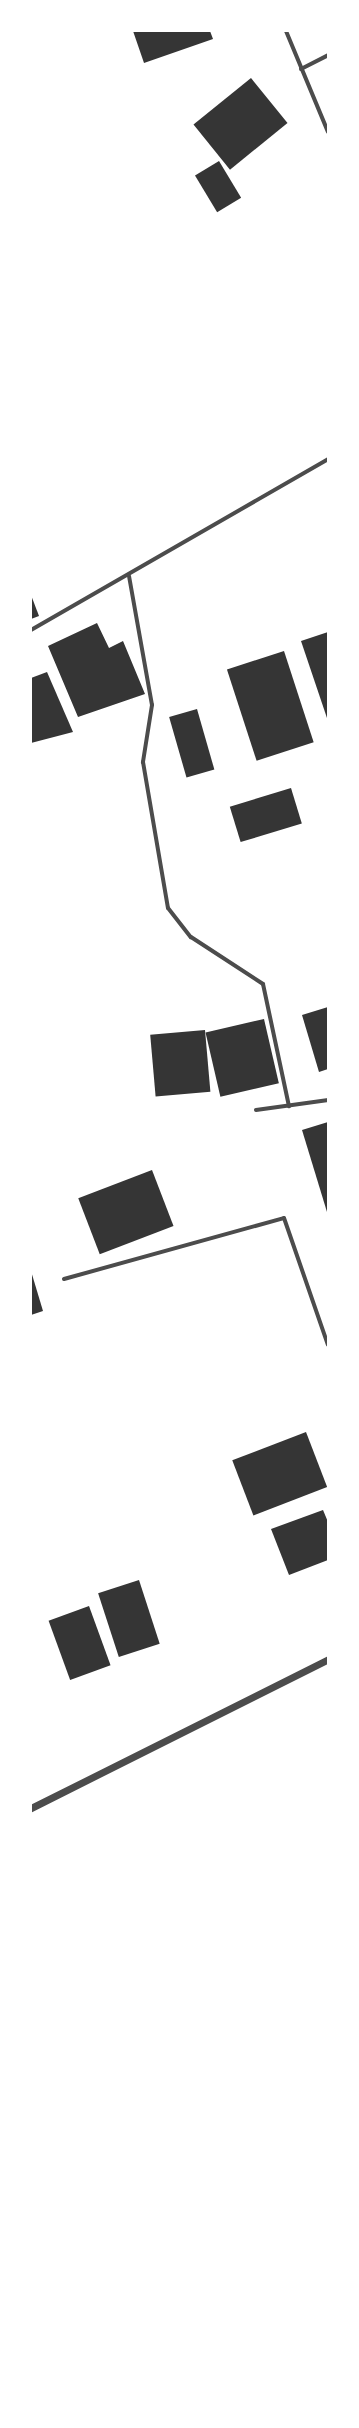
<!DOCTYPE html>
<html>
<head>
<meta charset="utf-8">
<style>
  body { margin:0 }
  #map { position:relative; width:359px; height:2428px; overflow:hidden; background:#fff; font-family:Signika,sans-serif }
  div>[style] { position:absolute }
  .building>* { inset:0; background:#353535; transform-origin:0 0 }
  .minor>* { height:4px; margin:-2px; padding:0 2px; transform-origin:2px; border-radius:2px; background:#4c4c4c }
  .tertiary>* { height:7px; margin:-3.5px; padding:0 3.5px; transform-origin:3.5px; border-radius:3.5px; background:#4c4c4c }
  span { translate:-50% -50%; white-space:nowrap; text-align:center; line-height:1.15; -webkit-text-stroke:3px #fff; paint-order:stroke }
  .frame { position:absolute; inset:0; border:32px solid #fff; pointer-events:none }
</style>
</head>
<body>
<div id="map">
  <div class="building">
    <i style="clip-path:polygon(133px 31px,210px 31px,213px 39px,144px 63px)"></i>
    <i style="left:251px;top:78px;width:58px;height:74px;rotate:51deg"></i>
    <i style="left:219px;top:161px;width:43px;height:28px;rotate:59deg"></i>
    <i style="clip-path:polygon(31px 595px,39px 616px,31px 619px)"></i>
    <i style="clip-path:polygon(97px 623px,109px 648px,123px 641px,145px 694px,78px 717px,48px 646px)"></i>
    <i style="clip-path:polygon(328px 632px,328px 721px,301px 641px)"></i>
    <i style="left:284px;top:651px;width:96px;height:60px;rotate:72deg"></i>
    <i style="clip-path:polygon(47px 672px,73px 732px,31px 743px,31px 678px)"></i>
    <i style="left:197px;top:709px;width:63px;height:29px;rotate:74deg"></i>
    <i style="left:291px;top:788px;width:37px;height:64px;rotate:73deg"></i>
    <i style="clip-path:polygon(328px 1007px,328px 1069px,319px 1072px,302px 1015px)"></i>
    <i style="left:264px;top:1019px;width:66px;height:60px;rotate:77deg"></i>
    <i style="left:205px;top:1030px;width:62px;height:55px;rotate:85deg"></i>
    <i style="clip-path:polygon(328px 1122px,328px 1211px,327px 1212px,302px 1130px)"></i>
    <i style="left:152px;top:1170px;width:60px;height:79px;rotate:69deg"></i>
    <i style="clip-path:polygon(31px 1271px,43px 1311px,31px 1315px)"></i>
    <i style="left:306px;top:1432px;width:59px;height:79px;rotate:69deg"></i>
    <i style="clip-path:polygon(323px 1510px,328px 1522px,328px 1560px,289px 1575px,271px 1529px)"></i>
    <i style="left:139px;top:1580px;width:67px;height:43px;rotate:72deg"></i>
    <i style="left:89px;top:1606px;width:63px;height:43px;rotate:70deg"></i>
  </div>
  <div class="minor">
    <i style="left:286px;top:31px;width:109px;rotate:67.4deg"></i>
    <i style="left:301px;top:69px;width:30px;rotate:-27deg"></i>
    <i style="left:129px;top:576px;width:131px;rotate:79.9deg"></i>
    <i style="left:152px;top:705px;width:58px;rotate:99deg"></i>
    <i style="left:143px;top:762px;width:148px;rotate:80.3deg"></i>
    <i style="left:168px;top:908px;width:37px;rotate:52deg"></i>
    <i style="left:191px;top:937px;width:86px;rotate:33.1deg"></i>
    <i style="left:263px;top:984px;width:125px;rotate:78deg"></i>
    <i style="left:31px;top:630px;width:343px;rotate:-29.9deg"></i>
    <i style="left:256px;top:1110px;width:73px;rotate:-7.9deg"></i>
    <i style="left:64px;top:1279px;width:228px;rotate:-15.5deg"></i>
    <i style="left:284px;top:1218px;width:134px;rotate:70.9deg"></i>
  </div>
  <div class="tertiary">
    <i style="left:31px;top:1808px;width:332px;rotate:-26.6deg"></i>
  </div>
  <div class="frame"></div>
</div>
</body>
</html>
